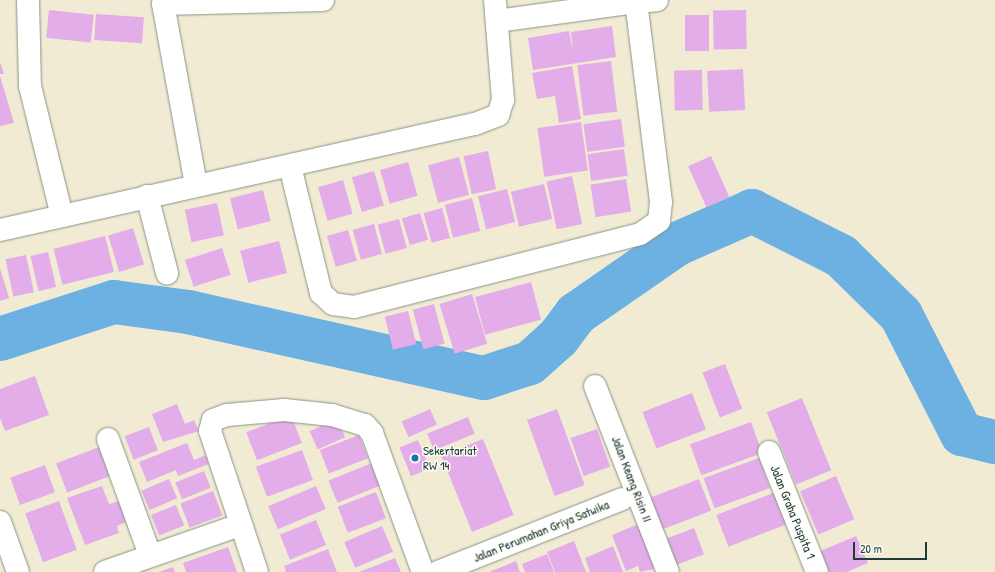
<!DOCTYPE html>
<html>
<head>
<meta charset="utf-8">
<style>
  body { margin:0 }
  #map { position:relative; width:995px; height:572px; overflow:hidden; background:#f1ebd4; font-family:"Patrick Hand",sans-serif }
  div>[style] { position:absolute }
  .river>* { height:44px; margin:-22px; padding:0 22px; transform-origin:22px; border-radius:22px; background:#6db0e2 }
  .building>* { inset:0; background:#e3ade9; transform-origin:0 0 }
  .roads { filter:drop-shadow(0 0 1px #889484) drop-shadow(0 0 1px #889484) }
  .minor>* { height:22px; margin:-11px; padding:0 11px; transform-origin:11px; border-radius:11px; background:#fff }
  .dots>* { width:11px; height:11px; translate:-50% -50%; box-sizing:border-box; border:2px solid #fdfcf7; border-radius:50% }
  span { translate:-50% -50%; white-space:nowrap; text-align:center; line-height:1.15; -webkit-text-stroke:3px #fdfcf7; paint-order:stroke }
  .poi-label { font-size:13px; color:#1f3d34 }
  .left { translate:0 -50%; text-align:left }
  .street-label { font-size:13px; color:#1f3d34 }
  .scale { position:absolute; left:853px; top:542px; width:74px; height:18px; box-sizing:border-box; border:2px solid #1f3d34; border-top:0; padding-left:5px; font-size:12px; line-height:14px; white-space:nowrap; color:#1f3d34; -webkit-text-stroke:3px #fdfcf7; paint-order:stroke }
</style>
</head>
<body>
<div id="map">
  <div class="river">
    <i style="left:0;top:339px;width:120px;rotate:-18deg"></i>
    <i style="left:114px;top:302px;width:75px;rotate:7.7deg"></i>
    <i style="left:188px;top:312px;width:303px;rotate:12.6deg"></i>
    <i style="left:484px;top:378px;width:48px;rotate:-18.1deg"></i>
    <i style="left:530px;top:363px;width:38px;rotate:-42deg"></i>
    <i style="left:558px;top:338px;width:30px;rotate:-53deg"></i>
    <i style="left:576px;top:314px;width:123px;rotate:-34.7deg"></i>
    <i style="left:677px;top:244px;width:82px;rotate:-23.7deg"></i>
    <i style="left:752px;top:211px;width:100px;rotate:26.8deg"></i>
    <i style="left:841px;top:256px;width:84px;rotate:44.5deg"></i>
    <i style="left:901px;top:315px;width:134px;rotate:62.9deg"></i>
    <i style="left:962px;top:434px;width:34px;rotate:14deg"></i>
  </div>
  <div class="building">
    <i style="left:49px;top:10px;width:45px;height:28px;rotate:6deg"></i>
    <i style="left:746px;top:10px;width:39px;height:33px;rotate:89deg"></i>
    <i style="left:96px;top:14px;width:48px;height:26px;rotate:4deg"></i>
    <i style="left:709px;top:15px;width:36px;height:24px;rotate:90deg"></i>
    <i style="clip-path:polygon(612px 26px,616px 57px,533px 70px,528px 38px,569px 31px,573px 52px,571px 32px)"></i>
    <i style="left:611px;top:61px;width:51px;height:34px;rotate:83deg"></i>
    <i style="clip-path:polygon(0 62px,4px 74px,0 74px)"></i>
    <i style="clip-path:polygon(572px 66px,581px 119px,559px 123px,555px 96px,537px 99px,532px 73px)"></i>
    <i style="left:743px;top:69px;width:41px;height:36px;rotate:87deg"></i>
    <i style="left:702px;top:70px;width:40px;height:28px;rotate:89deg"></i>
    <i style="clip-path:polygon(0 76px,14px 123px,0 126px)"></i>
    <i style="left:621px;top:119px;width:28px;height:38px;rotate:82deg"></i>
    <i style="left:581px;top:122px;width:49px;height:44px;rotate:82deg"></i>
    <i style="left:624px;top:149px;width:27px;height:37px;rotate:82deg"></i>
    <i style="left:488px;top:151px;width:39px;height:25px;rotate:78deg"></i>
    <i style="left:711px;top:156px;width:45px;height:25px;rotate:66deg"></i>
    <i style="left:459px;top:157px;width:39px;height:32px;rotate:75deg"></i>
    <i style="left:408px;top:162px;width:35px;height:29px;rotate:74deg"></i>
    <i style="left:374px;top:171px;width:36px;height:23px;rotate:74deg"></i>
    <i style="left:572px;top:176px;width:49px;height:26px;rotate:78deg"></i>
    <i style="left:626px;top:179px;width:33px;height:36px;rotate:81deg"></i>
    <i style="left:343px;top:180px;width:35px;height:26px;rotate:74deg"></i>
    <i style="left:544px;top:184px;width:36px;height:34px;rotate:77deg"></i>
    <i style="left:507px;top:189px;width:34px;height:30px;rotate:76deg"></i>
    <i style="left:263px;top:190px;width:32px;height:34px;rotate:76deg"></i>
    <i style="left:472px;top:198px;width:34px;height:28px;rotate:76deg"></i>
    <i style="left:217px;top:203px;width:33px;height:33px;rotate:78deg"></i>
    <i style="left:442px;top:208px;width:31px;height:19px;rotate:75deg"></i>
    <i style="left:420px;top:213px;width:28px;height:19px;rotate:73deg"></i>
    <i style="left:399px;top:219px;width:30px;height:22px;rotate:75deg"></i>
    <i style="left:374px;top:224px;width:31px;height:22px;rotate:75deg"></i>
    <i style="left:133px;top:228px;width:38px;height:26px;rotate:73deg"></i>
    <i style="left:348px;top:230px;width:32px;height:22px;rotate:74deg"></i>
    <i style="left:105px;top:236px;width:37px;height:53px;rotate:76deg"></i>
    <i style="left:279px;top:241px;width:33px;height:40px;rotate:76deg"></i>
    <i style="left:222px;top:248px;width:28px;height:39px;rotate:72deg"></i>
    <i style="left:48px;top:252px;width:36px;height:18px;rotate:77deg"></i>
    <i style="left:26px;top:255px;width:38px;height:21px;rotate:78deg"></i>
    <i style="clip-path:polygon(0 268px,9px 298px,0 301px)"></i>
    <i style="left:531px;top:282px;width:39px;height:58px;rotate:75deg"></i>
    <i style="left:472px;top:294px;width:52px;height:34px;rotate:73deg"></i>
    <i style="left:434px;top:304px;width:41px;height:22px;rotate:75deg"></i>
    <i style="left:408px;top:311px;width:34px;height:24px;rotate:76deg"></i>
    <i style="left:725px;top:364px;width:48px;height:24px;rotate:69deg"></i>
    <i style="clip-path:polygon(35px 376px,49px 415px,5px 431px,0 418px,0 389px)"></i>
    <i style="left:692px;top:393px;width:39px;height:53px;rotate:69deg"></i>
    <i style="left:802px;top:398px;width:78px;height:38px;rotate:68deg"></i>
    <i style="clip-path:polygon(177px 404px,185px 424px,194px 420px,199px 431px,163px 442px,152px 414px)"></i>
    <i style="left:430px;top:409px;width:17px;height:31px;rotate:66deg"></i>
    <i style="left:557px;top:409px;width:81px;height:32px;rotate:70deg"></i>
    <i style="left:291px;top:415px;width:30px;height:48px;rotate:69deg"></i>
    <i style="left:468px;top:417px;width:18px;height:44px;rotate:68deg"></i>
    <i style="left:337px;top:419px;width:20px;height:30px;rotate:66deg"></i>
    <i style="left:751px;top:422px;width:33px;height:65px;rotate:70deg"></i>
    <i style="left:149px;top:427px;width:25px;height:26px;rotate:69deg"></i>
    <i style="left:597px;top:429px;width:40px;height:28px;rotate:71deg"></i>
    <i style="left:359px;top:435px;width:25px;height:42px;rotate:69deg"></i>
    <i style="left:483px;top:439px;width:82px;height:45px;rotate:68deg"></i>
    <i style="left:418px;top:440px;width:31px;height:20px;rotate:68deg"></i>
    <i style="clip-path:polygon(187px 443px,194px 460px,206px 455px,209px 464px,178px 476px,176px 470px,147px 482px,139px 462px)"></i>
    <i style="left:99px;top:447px;width:31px;height:46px;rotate:69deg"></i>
    <i style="left:302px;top:450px;width:32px;height:49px;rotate:70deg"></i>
    <i style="left:759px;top:458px;width:32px;height:59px;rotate:70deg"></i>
    <i style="left:372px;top:463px;width:24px;height:47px;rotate:68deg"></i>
    <i style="left:45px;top:465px;width:29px;height:37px;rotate:70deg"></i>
    <i style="left:204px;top:471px;width:18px;height:31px;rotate:68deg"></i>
    <i style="left:836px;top:476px;width:47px;height:39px;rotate:67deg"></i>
    <i style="left:169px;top:479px;width:21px;height:30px;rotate:67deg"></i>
    <i style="left:699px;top:479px;width:34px;height:56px;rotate:69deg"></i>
    <i style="clip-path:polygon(102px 486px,109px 504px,119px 501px,126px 522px,117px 526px,119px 533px,85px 545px,67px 498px)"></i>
    <i style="left:316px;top:486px;width:25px;height:52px;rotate:67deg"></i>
    <i style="left:213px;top:491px;width:26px;height:35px;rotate:69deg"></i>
    <i style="left:376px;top:492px;width:28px;height:41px;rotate:69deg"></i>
    <i style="left:776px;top:492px;width:34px;height:64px;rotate:69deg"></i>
    <i style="left:59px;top:501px;width:52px;height:36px;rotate:70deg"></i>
    <i style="left:176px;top:505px;width:22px;height:27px;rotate:68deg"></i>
    <i style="left:316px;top:520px;width:27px;height:39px;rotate:68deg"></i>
    <i style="clip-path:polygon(641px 523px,659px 568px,640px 572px,638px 566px,626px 571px,612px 535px)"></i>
    <i style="left:382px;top:526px;width:28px;height:41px;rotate:67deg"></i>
    <i style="left:694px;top:528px;width:28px;height:30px;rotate:69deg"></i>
    <i style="clip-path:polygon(856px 536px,868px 563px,847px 572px,826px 572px,818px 552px)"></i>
    <i style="clip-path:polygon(574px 541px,586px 572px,555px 572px,547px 552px)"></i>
    <i style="clip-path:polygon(613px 546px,623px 572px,590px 572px,585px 558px)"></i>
    <i style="clip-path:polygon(228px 547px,237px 572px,186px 572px,183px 563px)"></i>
    <i style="clip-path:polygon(328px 549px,337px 572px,286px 572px,284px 566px)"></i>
    <i style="clip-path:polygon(547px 554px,554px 572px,525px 572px,522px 564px)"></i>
    <i style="clip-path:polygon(395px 558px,401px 572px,359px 572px)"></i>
    <i style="clip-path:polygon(516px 561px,520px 572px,489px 572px)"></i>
    <i style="clip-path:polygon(173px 567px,175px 572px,159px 572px)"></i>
  </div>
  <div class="roads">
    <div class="minor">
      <i style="left:28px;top:0;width:86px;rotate:88.7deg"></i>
      <i style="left:30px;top:86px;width:134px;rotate:76.2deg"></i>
      <i style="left:497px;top:21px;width:140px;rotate:-7.8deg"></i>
      <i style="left:636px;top:2px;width:2px;rotate:-90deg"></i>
      <i style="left:290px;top:166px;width:131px;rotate:76.3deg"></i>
      <i style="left:321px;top:293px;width:16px;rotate:43deg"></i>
      <i style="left:333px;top:304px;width:21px;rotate:8deg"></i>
      <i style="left:354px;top:307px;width:295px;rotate:-14.3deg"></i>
      <i style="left:640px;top:234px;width:23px;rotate:-34deg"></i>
      <i style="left:659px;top:221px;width:19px;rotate:-84deg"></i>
      <i style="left:661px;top:202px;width:202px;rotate:-97.1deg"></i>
      <i style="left:636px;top:2px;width:21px;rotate:-5deg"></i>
      <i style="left:196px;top:185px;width:184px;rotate:-100.3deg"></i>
      <i style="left:163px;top:4px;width:160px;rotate:-1.4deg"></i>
      <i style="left:147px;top:196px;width:80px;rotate:75.4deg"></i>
      <i style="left:0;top:230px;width:487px;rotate:-12.6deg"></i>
      <i style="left:475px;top:124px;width:25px;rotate:-21deg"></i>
      <i style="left:498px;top:115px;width:16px;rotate:-72deg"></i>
      <i style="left:503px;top:100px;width:100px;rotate:-94.6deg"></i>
      <i style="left:595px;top:386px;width:200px;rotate:68.6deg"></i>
      <i style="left:108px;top:439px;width:123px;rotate:70.1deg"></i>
      <i style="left:769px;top:452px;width:129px;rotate:68.2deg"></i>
      <i style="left:0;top:522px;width:53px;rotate:70.2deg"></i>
      <i style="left:105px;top:572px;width:143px;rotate:-19.2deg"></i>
      <i style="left:257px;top:572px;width:149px;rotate:-108.4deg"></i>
      <i style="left:210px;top:431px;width:11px;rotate:-75deg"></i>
      <i style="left:213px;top:420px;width:15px;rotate:-20deg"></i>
      <i style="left:227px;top:415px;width:57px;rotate:-5deg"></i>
      <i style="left:284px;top:410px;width:48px;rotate:5.9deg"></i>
      <i style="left:332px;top:415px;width:34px;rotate:17deg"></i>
      <i style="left:365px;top:425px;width:11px;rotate:49deg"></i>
      <i style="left:372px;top:433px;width:148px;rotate:69.9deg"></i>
      <i style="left:438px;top:572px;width:198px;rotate:-21.6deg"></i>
    </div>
  </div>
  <div class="dots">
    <i style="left:415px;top:458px;background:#1f6fb2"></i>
  </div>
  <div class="poi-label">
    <span class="left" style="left:423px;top:458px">Sekertariat<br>RW 14</span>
  </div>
  <div class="street-label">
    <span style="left:632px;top:479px;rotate:69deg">Jalan Keang Risin II</span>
    <span style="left:793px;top:512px;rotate:68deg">Jalan Graha Puspita 1</span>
    <span style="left:541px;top:531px;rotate:-22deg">Jalan Perumahan Griya Satwika</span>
  </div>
  <div class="scale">20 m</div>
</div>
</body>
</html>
